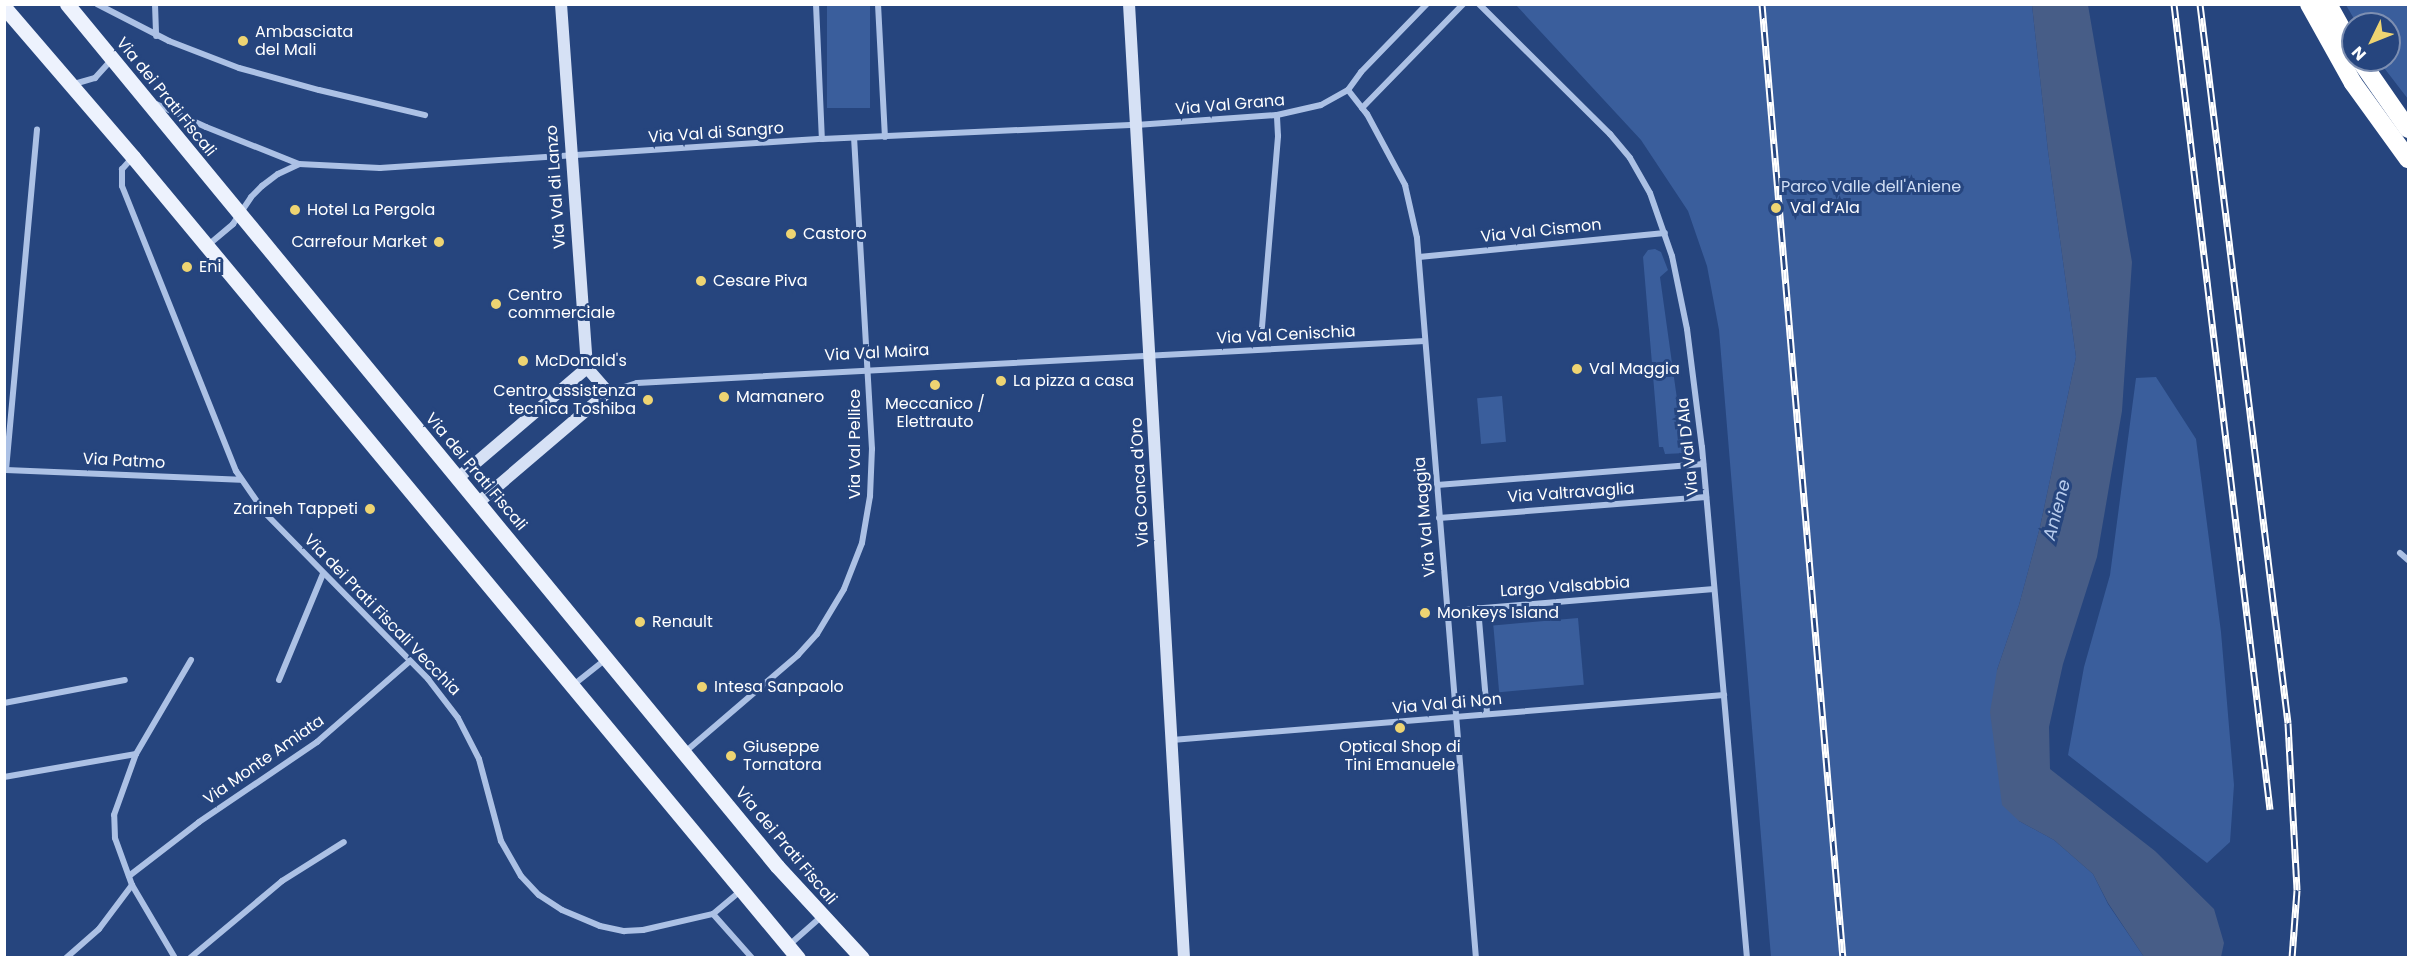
<!DOCTYPE html>
<html>
<head>
<meta charset="utf-8">
<style>
  body { margin:0 }
  #map { position:relative; width:2413px; height:962px; overflow:hidden; background:#26457e; font-family:Poppins,sans-serif }
  div>[style] { position:absolute }
  .green>* { inset:0; background:#3a5e9c; transform-origin:0 0 }
  .water>* { inset:0; background:#475d87 }
  .street>* { height:6px; margin:-3px; padding:0 3px; transform-origin:3px; border-radius:3px; background:#acc1e5 }
  .secondary>* { height:12px; margin:-6px; padding:0 6px; transform-origin:6px; border-radius:6px; background:#d6e1f5 }
  .primary>* { height:15px; margin:-7.5px; padding:0 7.5px; transform-origin:7.5px; border-radius:7.5px; background:#edf2fd }
  .highway>* { height:18px; margin:-9px; padding:0 9px; transform-origin:9px; border-radius:9px; background:#fff }
  .rail>* { height:7px; margin-top:-3.5px; transform-origin:0; background:repeating-linear-gradient(90deg,#26457e 0 14px,#fff 0 28px); box-sizing:border-box; border-block:2px solid #fff }
  .dots>* { width:16px; height:16px; translate:-50% -50%; box-sizing:border-box; border:3px solid #26457e; border-radius:50% }
  span { translate:-50% -50%; white-space:nowrap; text-align:center; line-height:1.15; -webkit-text-stroke:6px #26457e; paint-order:stroke }
  .poi-label { font-size:16px; color:#fff }
  .left { translate:0 -50%; text-align:left }
  .right { translate:-100% -50%; text-align:right }
  .street-label { font-size:16px; color:#fff }
  .park-label { font-size:16px; color:#cfddf4 }
  .water-label { font-size:18px; color:#b8cced; font-style:italic }
  .frame { position:absolute; inset:0; border:6px solid #fff; pointer-events:none }
  .north { position:absolute; left:2341px; top:12px; width:60px; height:60px; box-sizing:border-box; background:#26457e; border:2px solid #7d8fb2; border-radius:50%; rotate:227deg; font-size:16px; font-weight:700; line-height:24px; text-align:center; color:#fff }
  .north::after { content:''; display:block; margin:auto; width:21px; height:27px; background:#eed472; clip-path:polygon(50% 0,100% 100%,50% 72%,0 100%) }
</style>
</head>
<body>
<div id="map">
  <div class="green">
    <i style="left:827px;top:5px;width:43px;height:103px"></i>
    <i style="clip-path:polygon(1516px 5px,2032px 5px,2048px 151px,2076px 357px,2040px 527px,2019px 605px,1997px 670px,2019px 821px,2054px 840px,2093px 874px,2108px 904px,2144px 957px,1771px 957px,1719px 330px,1707px 266px,1688px 211px,1641px 140px)"></i>
    <i style="clip-path:polygon(2346px 5px,2408px 5px,2408px 99px,2378px 60px,2389px 60px,2389px 24px,2357px 24px)"></i>
    <i style="clip-path:polygon(1648px 250px,1655px 249px,1661px 252px,1668px 270px,1660px 277px,1683px 442px,1688px 439px,1689px 450px,1686px 453px,1665px 454px,1663px 447px,1659px 447px,1643px 257px)"></i>
    <i style="clip-path:polygon(2156px 377px,2196px 439px,2221px 632px,2234px 785px,2230px 842px,2207px 863px,2068px 755px,2084px 667px,2110px 575px,2136px 378px)"></i>
    <i style="left:1502px;top:396px;width:46px;height:25px;rotate:85deg"></i>
    <i style="left:1578px;top:618px;width:67px;height:85px;rotate:85deg"></i>
  </div>
  <div class="water">
    <i style="clip-path:polygon(2032px 5px,2088px 5px,2132px 262px,2122px 411px,2097px 557px,2063px 664px,2049px 727px,2050px 769px,2155px 851px,2214px 909px,2224px 943px,2221px 957px,2144px 957px,2108px 903px,2093px 874px,2054px 840px,2019px 821px,2002px 805px,1990px 712px,1997px 670px,2019px 605px,2040px 527px,2076px 357px,2048px 151px)"></i>
  </div>
  <div class="street">
    <i style="left:97px;top:4px;width:81px;rotate:27.2deg"></i>
    <i style="left:169px;top:41px;width:75px;rotate:21.1deg"></i>
    <i style="left:239px;top:68px;width:83px;rotate:15.4deg"></i>
    <i style="left:319px;top:90px;width:109px;rotate:13.3deg"></i>
    <i style="left:155px;top:4px;width:32px;rotate:88deg"></i>
    <i style="left:816px;top:4px;width:135px;rotate:87.5deg"></i>
    <i style="left:878px;top:4px;width:133px;rotate:87deg"></i>
    <i style="left:1479px;top:4px;width:185px;rotate:44.8deg"></i>
    <i style="left:1610px;top:134px;width:31px;rotate:50deg"></i>
    <i style="left:1630px;top:158px;width:40px;rotate:60.3deg"></i>
    <i style="left:1650px;top:193px;width:67px;rotate:70.8deg"></i>
    <i style="left:1672px;top:256px;width:75px;rotate:78.4deg"></i>
    <i style="left:1687px;top:329px;width:119px;rotate:82.8deg"></i>
    <i style="left:1702px;top:447px;width:513px;rotate:84.97deg"></i>
    <i style="left:74px;top:84px;width:22px;rotate:-16deg"></i>
    <i style="left:95px;top:78px;width:24px;rotate:-48deg"></i>
    <i style="left:1348px;top:90px;width:31px;rotate:52deg"></i>
    <i style="left:1367px;top:114px;width:81px;rotate:61.8deg"></i>
    <i style="left:1405px;top:185px;width:54px;rotate:77.2deg"></i>
    <i style="left:1417px;top:238px;width:722px;rotate:85.32deg"></i>
    <i style="left:156px;top:104px;width:55px;rotate:24.7deg"></i>
    <i style="left:206px;top:127px;width:100px;rotate:21.7deg"></i>
    <i style="left:299px;top:164px;width:81px;rotate:2.8deg"></i>
    <i style="left:380px;top:168px;width:443px;rotate:-3.8deg"></i>
    <i style="left:822px;top:139px;width:314px;rotate:-2.6deg"></i>
    <i style="left:1136px;top:125px;width:141px;rotate:-4.1deg"></i>
    <i style="left:1277px;top:115px;width:45px;rotate:-12.8deg"></i>
    <i style="left:1321px;top:105px;width:31px;rotate:-29deg"></i>
    <i style="left:1348px;top:90px;width:22px;rotate:-54deg"></i>
    <i style="left:1361px;top:72px;width:95px;rotate:-45.9deg"></i>
    <i style="left:1362px;top:108px;width:145px;rotate:-45.8deg"></i>
    <i style="left:132px;top:158px;width:15px;rotate:132deg"></i>
    <i style="left:122px;top:169px;width:17px;rotate:90deg"></i>
    <i style="left:122px;top:186px;width:307px;rotate:68.2deg"></i>
    <i style="left:236px;top:471px;width:51px;rotate:55.4deg"></i>
    <i style="left:265px;top:513px;width:233px;rotate:45.5deg"></i>
    <i style="left:428px;top:679px;width:49px;rotate:52.4deg"></i>
    <i style="left:458px;top:718px;width:46px;rotate:62.9deg"></i>
    <i style="left:479px;top:759px;width:85px;rotate:75deg"></i>
    <i style="left:501px;top:841px;width:40px;rotate:60.3deg"></i>
    <i style="left:521px;top:876px;width:26px;rotate:47deg"></i>
    <i style="left:539px;top:895px;width:27px;rotate:33deg"></i>
    <i style="left:562px;top:910px;width:41px;rotate:22.8deg"></i>
    <i style="left:600px;top:926px;width:25px;rotate:12deg"></i>
    <i style="left:624px;top:931px;width:19px;rotate:-3deg"></i>
    <i style="left:643px;top:930px;width:72px;rotate:-12.9deg"></i>
    <i style="left:713px;top:914px;width:35px;rotate:-40deg"></i>
    <i style="left:207px;top:246px;width:34px;rotate:-40deg"></i>
    <i style="left:233px;top:224px;width:32px;rotate:-56deg"></i>
    <i style="left:251px;top:197px;width:16px;rotate:-45deg"></i>
    <i style="left:262px;top:186px;width:20px;rotate:-37deg"></i>
    <i style="left:278px;top:174px;width:23px;rotate:-25deg"></i>
    <i style="left:1419px;top:257px;width:247px;rotate:-5.6deg"></i>
    <i style="left:1262px;top:327px;width:192px;rotate:-85.2deg"></i>
    <i style="left:1278px;top:136px;width:21px;rotate:-93deg"></i>
    <i style="left:608px;top:392px;width:30px;rotate:-17deg"></i>
    <i style="left:637px;top:383px;width:789px;rotate:-3.05deg"></i>
    <i style="left:6px;top:470px;width:342px;rotate:-84.8deg"></i>
    <i style="left:6px;top:470px;width:234px;rotate:2.4deg"></i>
    <i style="left:1437px;top:485px;width:267px;rotate:-4.5deg"></i>
    <i style="left:1439px;top:518px;width:268px;rotate:-4.5deg"></i>
    <i style="left:2400px;top:553px;width:11px;rotate:41deg"></i>
    <i style="left:1478px;top:608px;width:106px;rotate:85.1deg"></i>
    <i style="left:1447px;top:611px;width:268px;rotate:-4.7deg"></i>
    <i style="left:279px;top:680px;width:115px;rotate:-67.5deg"></i>
    <i style="left:572px;top:686px;width:43px;rotate:-38.5deg"></i>
    <i style="left:4px;top:703px;width:123px;rotate:-10.8deg"></i>
    <i style="left:1172px;top:740px;width:554px;rotate:-4.66deg"></i>
    <i style="left:685px;top:752px;width:149px;rotate:-40.6deg"></i>
    <i style="left:798px;top:655px;width:28px;rotate:-48deg"></i>
    <i style="left:817px;top:634px;width:52px;rotate:-59deg"></i>
    <i style="left:844px;top:589px;width:49px;rotate:-68.6deg"></i>
    <i style="left:862px;top:543px;width:48px;rotate:-80.3deg"></i>
    <i style="left:870px;top:496px;width:47px;rotate:-87.6deg"></i>
    <i style="left:872px;top:449px;width:311px;rotate:-93.3deg"></i>
    <i style="left:4px;top:777px;width:134px;rotate:-9.9deg"></i>
    <i style="left:129px;top:876px;width:88px;rotate:-37.6deg"></i>
    <i style="left:199px;top:822px;width:143px;rotate:-34.1deg"></i>
    <i style="left:317px;top:742px;width:123px;rotate:-41.1deg"></i>
    <i style="left:132px;top:885px;width:85px;rotate:59.5deg"></i>
    <i style="left:713px;top:914px;width:59px;rotate:48.4deg"></i>
    <i style="left:788px;top:946px;width:45px;rotate:-41.4deg"></i>
    <i style="left:66px;top:958px;width:44px;rotate:-41.3deg"></i>
    <i style="left:99px;top:929px;width:55px;rotate:-53.1deg"></i>
    <i style="left:132px;top:885px;width:50px;rotate:-109.9deg"></i>
    <i style="left:115px;top:838px;width:23px;rotate:-92deg"></i>
    <i style="left:114px;top:815px;width:65px;rotate:-70.2deg"></i>
    <i style="left:136px;top:754px;width:109px;rotate:-59.7deg"></i>
    <i style="left:190px;top:958px;width:120px;rotate:-39.9deg"></i>
    <i style="left:282px;top:881px;width:73px;rotate:-32.2deg"></i>
  </div>
  <div class="secondary">
    <i style="left:561px;top:4px;width:365px;rotate:85.9deg"></i>
    <i style="left:1129px;top:4px;width:956px;rotate:86.7deg"></i>
    <i style="left:458px;top:478px;width:170px;rotate:-40.5deg"></i>
    <i style="left:479px;top:502px;width:170px;rotate:-40.5deg"></i>
    <i style="left:608px;top:392px;width:32px;rotate:-131deg"></i>
  </div>
  <div class="primary">
    <i style="left:67px;top:4px;width:1117px;rotate:50.52deg"></i>
    <i style="left:777px;top:866px;width:125px;rotate:47.3deg"></i>
    <i style="left:4px;top:7px;width:198px;rotate:49.3deg"></i>
    <i style="left:133px;top:157px;width:1041px;rotate:50.3deg"></i>
  </div>
  <div class="highway">
    <i style="left:2309px;top:4px;width:90px;rotate:60.9deg"></i>
    <i style="left:2353px;top:83px;width:94px;rotate:54.1deg"></i>
    <i style="left:2328px;top:4px;width:51px;rotate:60.9deg"></i>
    <i style="left:2360px;top:60px;width:84px;rotate:55.2deg"></i>
  </div>
  <div class="rail">
    <i style="left:1762px;top:4px;width:957px;rotate:85.15deg"></i>
    <i style="left:2174px;top:4px;width:811px;rotate:83.2deg"></i>
    <i style="left:2200px;top:4px;width:724px;rotate:83.02deg"></i>
    <i style="left:2288px;top:723px;width:167px;rotate:86.9deg"></i>
    <i style="left:2297px;top:890px;width:68px;rotate:94.2deg"></i>
  </div>
  <div class="dots">
    <i style="left:243px;top:41px;background:#eed472"></i>
    <i style="left:1776px;top:208px;background:#eed472"></i>
    <i style="left:295px;top:210px;background:#eed472"></i>
    <i style="left:791px;top:234px;background:#eed472"></i>
    <i style="left:439px;top:242px;background:#eed472"></i>
    <i style="left:187px;top:267px;background:#eed472"></i>
    <i style="left:701px;top:281px;background:#eed472"></i>
    <i style="left:496px;top:304px;background:#eed472"></i>
    <i style="left:523px;top:361px;background:#eed472"></i>
    <i style="left:1577px;top:369px;background:#eed472"></i>
    <i style="left:1001px;top:381px;background:#eed472"></i>
    <i style="left:935px;top:385px;background:#eed472"></i>
    <i style="left:724px;top:397px;background:#eed472"></i>
    <i style="left:648px;top:400px;background:#eed472"></i>
    <i style="left:370px;top:509px;background:#eed472"></i>
    <i style="left:1425px;top:613px;background:#eed472"></i>
    <i style="left:640px;top:622px;background:#eed472"></i>
    <i style="left:702px;top:687px;background:#eed472"></i>
    <i style="left:1400px;top:728px;background:#eed472"></i>
    <i style="left:731px;top:756px;background:#eed472"></i>
  </div>
  <div class="poi-label">
    <span class="left" style="left:255px;top:41px">Ambasciata<br>del Mali</span>
    <span class="left" style="left:1790px;top:208px">Val d’Ala</span>
    <span class="left" style="left:307px;top:210px">Hotel La Pergola</span>
    <span class="left" style="left:803px;top:234px">Castoro</span>
    <span class="right" style="left:427px;top:242px">Carrefour Market</span>
    <span class="left" style="left:199px;top:267px">Eni</span>
    <span class="left" style="left:713px;top:281px">Cesare Piva</span>
    <span class="left" style="left:508px;top:304px">Centro<br>commerciale</span>
    <span class="left" style="left:535px;top:361px">McDonald's</span>
    <span class="left" style="left:1589px;top:369px">Val Maggia</span>
    <span class="left" style="left:1013px;top:381px">La pizza a casa</span>
    <span class="right" style="left:636px;top:400px">Centro assistenza<br>tecnica Toshiba</span>
    <span class="left" style="left:736px;top:397px">Mamanero</span>
    <span style="left:935px;top:413px">Meccanico /<br>Elettrauto</span>
    <span class="right" style="left:358px;top:509px">Zarineh Tappeti</span>
    <span class="left" style="left:1437px;top:613px">Monkeys Island</span>
    <span class="left" style="left:652px;top:622px">Renault</span>
    <span class="left" style="left:714px;top:687px">Intesa Sanpaolo</span>
    <span class="left" style="left:743px;top:756px">Giuseppe<br>Tornatora</span>
    <span style="left:1400px;top:756px">Optical Shop di<br>Tini Emanuele</span>
  </div>
  <div class="street-label">
    <span style="left:166px;top:97px;rotate:51deg">Via dei Prati Fiscali</span>
    <span style="left:1230px;top:105px;rotate:-5deg">Via Val Grana</span>
    <span style="left:716px;top:133px;rotate:-4deg">Via Val di Sangro</span>
    <span style="left:556px;top:187px;rotate:-94deg">Via Val di Lanzo</span>
    <span style="left:1541px;top:231px;rotate:-6deg">Via Val Cismon</span>
    <span style="left:1286px;top:335px;rotate:-3deg">Via Val Cenischia</span>
    <span style="left:877px;top:353px;rotate:-3deg">Via Val Maira</span>
    <span style="left:855px;top:444px;rotate:-90deg">Via Val Pellice</span>
    <span style="left:1688px;top:447px;rotate:-96deg">Via Val D'Ala</span>
    <span style="left:124px;top:461px;rotate:3deg">Via Patmo</span>
    <span style="left:476px;top:472px;rotate:50deg">Via dei Prati Fiscali</span>
    <span style="left:1140px;top:482px;rotate:-93deg">Via Conca d'Oro</span>
    <span style="left:1571px;top:493px;rotate:-4deg">Via Valtravaglia</span>
    <span style="left:1425px;top:517px;rotate:-95deg">Via Val Maggia</span>
    <span style="left:1565px;top:587px;rotate:-4deg">Largo Valsabbia</span>
    <span style="left:382px;top:615px;rotate:46deg">Via dei Prati Fiscali Vecchia</span>
    <span style="left:1447px;top:704px;rotate:-5deg">Via Val di Non</span>
    <span style="left:264px;top:760px;rotate:-35deg">Via Monte Amiata</span>
    <span style="left:786px;top:846px;rotate:50deg">Via dei Prati Fiscali</span>
  </div>
  <div class="park-label">
    <span style="left:1871px;top:187px">Parco Valle dell'Aniene</span>
  </div>
  <div class="water-label">
    <span style="left:2057px;top:510px;rotate:-75deg">Aniene</span>
  </div>
  <div class="frame"></div>
  <div class="north">N</div>
</div>
</body>
</html>
